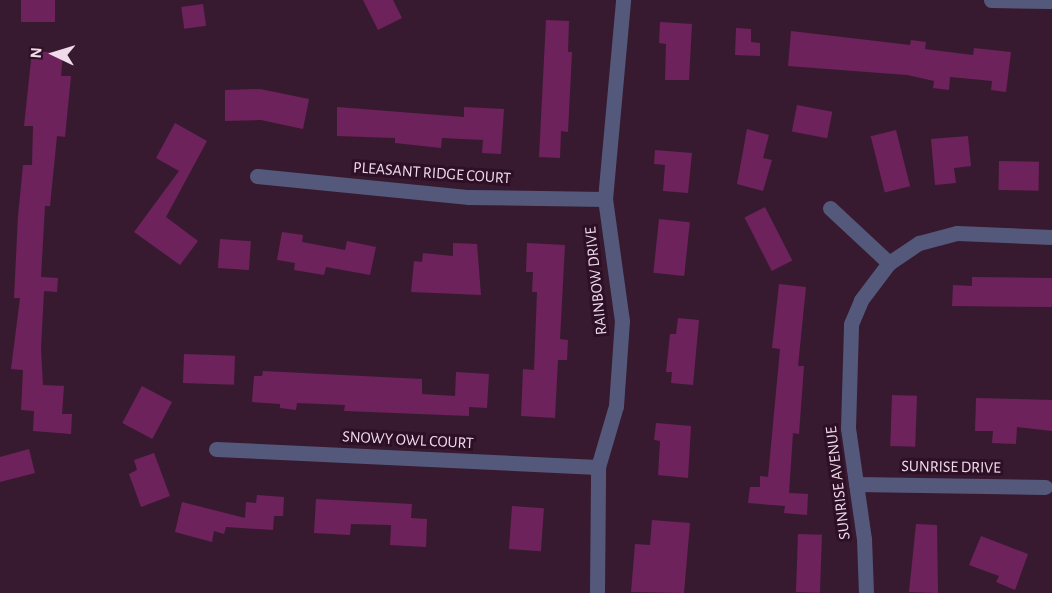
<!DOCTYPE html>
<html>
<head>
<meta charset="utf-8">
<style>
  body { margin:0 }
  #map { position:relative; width:1052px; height:593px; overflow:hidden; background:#381a30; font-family:"Alegreya Sans",sans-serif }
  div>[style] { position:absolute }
  .building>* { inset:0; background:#6d225c; transform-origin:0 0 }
  .street>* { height:15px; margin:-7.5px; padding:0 7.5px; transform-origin:7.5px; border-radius:7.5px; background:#54597c }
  span { translate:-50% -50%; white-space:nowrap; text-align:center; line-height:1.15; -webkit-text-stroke:6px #2d1026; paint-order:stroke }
  .street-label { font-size:16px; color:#efdbe9 }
  .north { position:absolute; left:24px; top:24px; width:60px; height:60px; -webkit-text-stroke:4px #2d1026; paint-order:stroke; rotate:274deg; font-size:16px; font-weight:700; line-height:24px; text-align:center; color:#efdbe9 }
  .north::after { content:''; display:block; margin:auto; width:21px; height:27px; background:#efdbe9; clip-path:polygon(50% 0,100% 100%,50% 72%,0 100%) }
</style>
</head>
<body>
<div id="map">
  <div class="building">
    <i style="left:21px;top:0;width:34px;height:22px"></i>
    <i style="clip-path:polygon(363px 0,393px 0,402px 18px,378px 30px)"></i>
    <i style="left:203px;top:4px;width:22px;height:22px;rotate:82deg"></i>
    <i style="clip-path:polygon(546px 20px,569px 21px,568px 52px,572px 52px,568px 132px,561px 131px,560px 158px,539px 157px)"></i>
    <i style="clip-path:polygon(660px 22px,692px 24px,689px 80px,665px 80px,666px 44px,659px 43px)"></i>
    <i style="clip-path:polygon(736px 28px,751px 29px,751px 42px,760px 43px,760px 56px,735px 55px)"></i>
    <i style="clip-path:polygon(791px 31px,910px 45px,911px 40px,926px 42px,925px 49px,973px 55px,974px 48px,1011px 52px,1006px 92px,991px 90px,992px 81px,950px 77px,949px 90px,933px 88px,934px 81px,907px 75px,788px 66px)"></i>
    <i style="clip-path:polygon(32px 51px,63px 53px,61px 76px,71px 76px,65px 137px,57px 136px,50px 206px,45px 206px,41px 277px,58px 278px,57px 292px,44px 291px,41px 349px,43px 385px,64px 386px,62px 414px,72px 414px,71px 434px,33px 431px,34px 411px,21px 410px,23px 370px,11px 369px,20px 298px,14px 298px,18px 216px,23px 165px,32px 165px,33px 126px,24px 126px)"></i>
    <i style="clip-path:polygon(260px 89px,309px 99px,303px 129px,261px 120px,225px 121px,225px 90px)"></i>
    <i style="left:797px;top:105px;width:36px;height:27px;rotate:11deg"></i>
    <i style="clip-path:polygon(337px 107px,464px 117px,464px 107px,504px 109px,501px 154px,482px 153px,483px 140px,442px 138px,441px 148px,395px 143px,395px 138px,337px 136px)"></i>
    <i style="clip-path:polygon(175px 123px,207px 141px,166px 217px,198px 241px,180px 265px,134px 232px,179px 171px,156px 158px)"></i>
    <i style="clip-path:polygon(747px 129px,769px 135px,763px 158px,772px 160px,763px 191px,737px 184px)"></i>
    <i style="left:896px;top:130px;width:58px;height:26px;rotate:76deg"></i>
    <i style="clip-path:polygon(968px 136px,971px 166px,954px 168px,956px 183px,935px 185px,931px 139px)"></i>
    <i style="clip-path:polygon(655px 150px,692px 153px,688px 193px,663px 191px,665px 165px,654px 164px)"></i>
    <i style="left:999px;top:161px;width:40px;height:29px;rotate:1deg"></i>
    <i style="left:765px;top:207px;width:60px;height:23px;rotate:63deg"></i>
    <i style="left:659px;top:219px;width:31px;height:54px;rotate:6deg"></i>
    <i style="clip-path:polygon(282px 232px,303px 235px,302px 242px,345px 250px,347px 241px,376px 247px,370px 275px,326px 267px,324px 275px,294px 270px,295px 263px,277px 260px)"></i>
    <i style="left:220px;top:239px;width:31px;height:29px;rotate:4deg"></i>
    <i style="clip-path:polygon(453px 243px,477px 244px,481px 295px,411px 292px,414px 261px,422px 262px,423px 253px,453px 256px)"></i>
    <i style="clip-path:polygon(527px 243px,565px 245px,560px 339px,568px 340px,567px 360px,558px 360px,555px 418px,521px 416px,523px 369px,534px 370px,537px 292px,532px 292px,533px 272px,526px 272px)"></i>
    <i style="clip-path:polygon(972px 277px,1052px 278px,1052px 307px,952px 306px,953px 285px,972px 286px)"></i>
    <i style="clip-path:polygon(779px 284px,806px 287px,798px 366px,804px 366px,799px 434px,793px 433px,789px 493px,808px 494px,807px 515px,784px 513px,785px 506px,748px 503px,750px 487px,760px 487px,760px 476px,768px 477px,780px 349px,772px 348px)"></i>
    <i style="clip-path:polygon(678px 318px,699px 320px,693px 385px,671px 383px,672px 372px,666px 372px,670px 334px,676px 334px)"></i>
    <i style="left:184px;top:354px;width:51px;height:29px;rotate:2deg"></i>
    <i style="clip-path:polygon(263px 371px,422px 379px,422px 394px,455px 396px,456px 372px,489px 374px,487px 408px,469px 407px,469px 416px,344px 411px,345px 405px,297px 403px,296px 410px,280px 408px,280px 404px,252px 402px,254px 376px,262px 376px)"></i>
    <i style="left:142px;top:386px;width:34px;height:42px;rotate:28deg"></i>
    <i style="left:892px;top:395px;width:25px;height:51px;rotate:2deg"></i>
    <i style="clip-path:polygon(976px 398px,1052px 400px,1052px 431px,1017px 427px,1016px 444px,992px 443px,993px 431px,975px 431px)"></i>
    <i style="clip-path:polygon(656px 423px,691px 426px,688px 478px,658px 475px,660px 441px,654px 440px)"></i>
    <i style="clip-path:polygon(29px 449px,35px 473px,0 482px,0 457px)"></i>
    <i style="clip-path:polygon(154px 453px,170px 496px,141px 507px,129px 474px,137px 470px,134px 460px)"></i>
    <i style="clip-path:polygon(257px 495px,284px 497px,283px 516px,274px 516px,273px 530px,226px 527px,224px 534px,214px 531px,212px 542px,175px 532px,182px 502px,245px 518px,246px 502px,256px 503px)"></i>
    <i style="clip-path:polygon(316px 499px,412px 504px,411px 518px,427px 519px,426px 547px,390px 545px,391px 525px,351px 524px,350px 535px,314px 533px)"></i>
    <i style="left:512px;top:506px;width:32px;height:43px;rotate:4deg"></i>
    <i style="clip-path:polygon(652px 520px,690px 523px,684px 593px,631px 592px,635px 544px,650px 545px)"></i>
    <i style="clip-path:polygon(916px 524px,937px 525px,938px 593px,909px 592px)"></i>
    <i style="left:798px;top:534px;width:24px;height:58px;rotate:2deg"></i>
    <i style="clip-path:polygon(981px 536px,1028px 554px,1015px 590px,996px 582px,999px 576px,969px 565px)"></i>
  </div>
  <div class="street">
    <i style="left:991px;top:0;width:61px;rotate:0.9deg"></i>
    <i style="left:257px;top:176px;width:213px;rotate:5.7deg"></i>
    <i style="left:469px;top:197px;width:136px;rotate:0.8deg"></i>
    <i style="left:830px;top:208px;width:81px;rotate:43deg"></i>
    <i style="left:216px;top:449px;width:382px;rotate:2.7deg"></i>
    <i style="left:856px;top:484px;width:189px;rotate:0.9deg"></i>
    <i style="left:597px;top:593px;width:126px;rotate:-89.5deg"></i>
    <i style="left:598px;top:467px;width:64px;rotate:-73.6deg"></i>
    <i style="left:616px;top:406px;width:85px;rotate:-86deg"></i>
    <i style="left:622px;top:321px;width:123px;rotate:-97.9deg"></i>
    <i style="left:605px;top:199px;width:200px;rotate:-84.8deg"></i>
    <i style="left:866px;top:593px;width:54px;rotate:-92.1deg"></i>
    <i style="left:864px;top:539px;width:112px;rotate:-98.2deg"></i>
    <i style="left:848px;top:428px;width:104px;rotate:-88.3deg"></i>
    <i style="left:851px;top:324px;width:26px;rotate:-67deg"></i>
    <i style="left:861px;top:300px;width:46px;rotate:-52.9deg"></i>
    <i style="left:889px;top:263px;width:36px;rotate:-34deg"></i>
    <i style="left:919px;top:243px;width:39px;rotate:-15deg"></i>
    <i style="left:957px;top:233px;width:95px;rotate:2.4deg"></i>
  </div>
  <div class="street-label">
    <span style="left:432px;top:173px;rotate:4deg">PLEASANT RIDGE COURT</span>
    <span style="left:596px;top:281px;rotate:-96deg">RAINBOW DRIVE</span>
    <span style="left:408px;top:440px;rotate:3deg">SNOWY OWL COURT</span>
    <span style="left:951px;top:467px;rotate:1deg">SUNRISE DRIVE</span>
    <span style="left:838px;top:483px;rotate:-97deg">SUNRISE AVENUE</span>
  </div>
  <div class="north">N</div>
</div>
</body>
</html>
